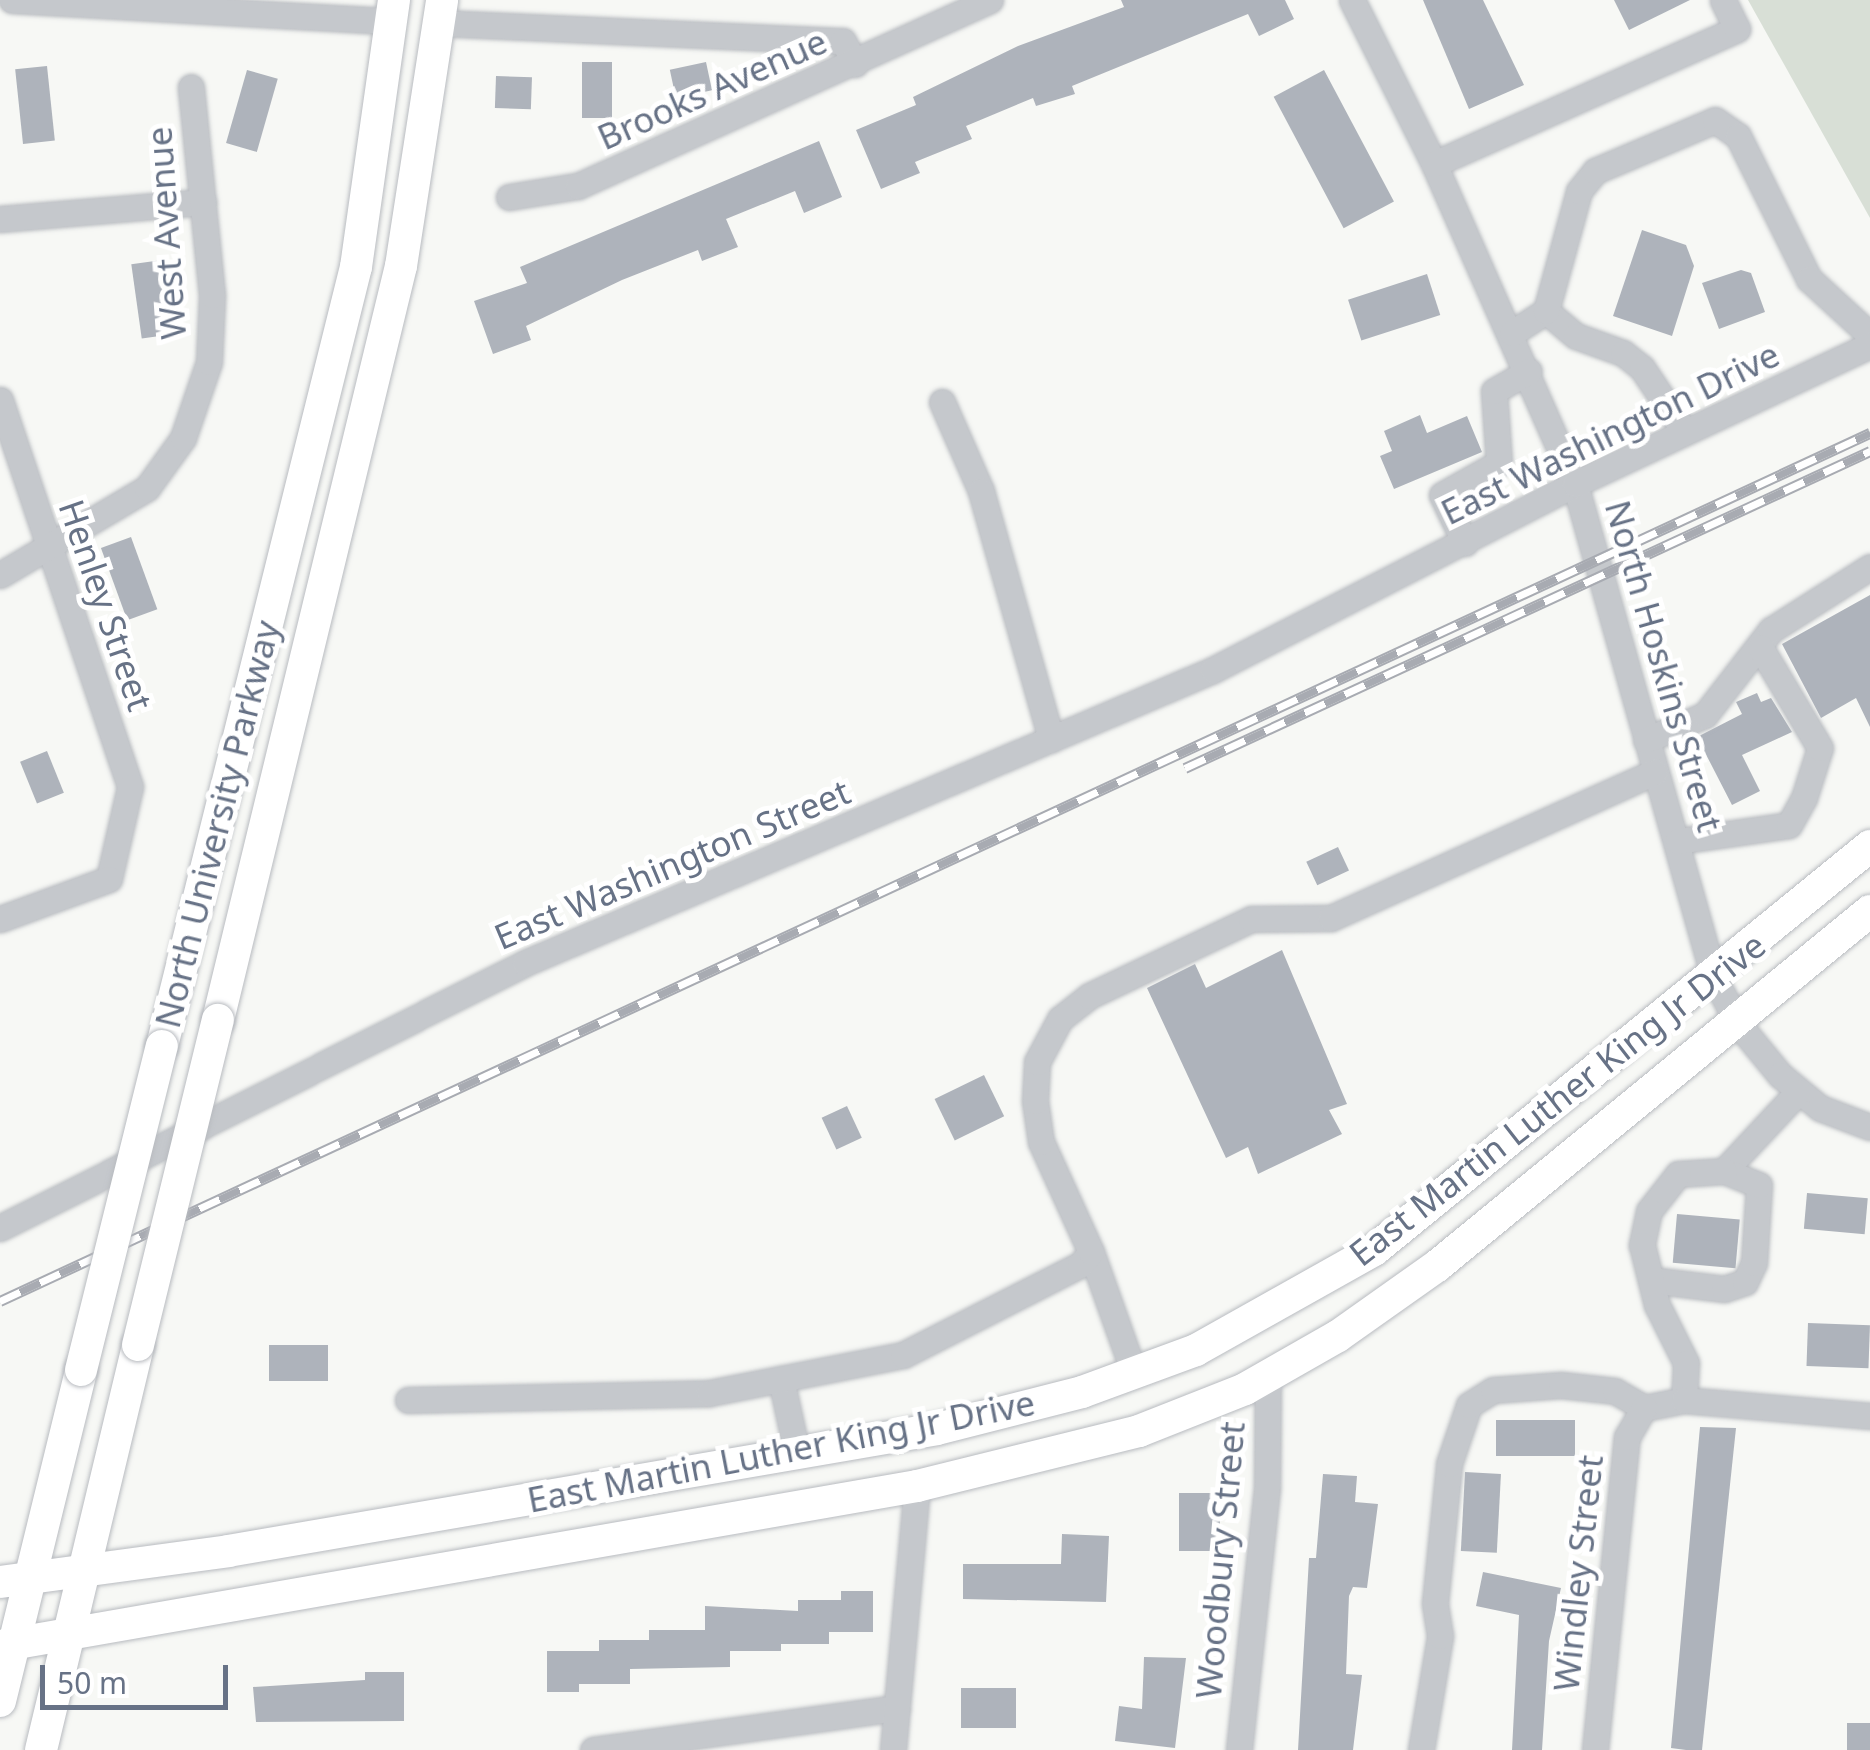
<!DOCTYPE html>
<html>
<head>
<meta charset="utf-8">
<style>
  body { margin:0 }
  #map { position:relative; width:1870px; height:1750px; overflow:hidden; background:#f7f8f5; font-family:"Noto Sans",sans-serif }
  div>[style] { position:absolute }
  .green>* { inset:0; background:#d8dfd6 }
  .building>* { inset:0; background:#aeb3bb; transform-origin:0 0 }
  .roads { filter:drop-shadow(0 0 2px #b8bbc0) drop-shadow(0 0 2px #b8bbc0) }
  .minor>* { height:25px; margin:-12.5px; padding:0 12.5px; transform-origin:12.5px; border-radius:12.5px; background:#c5c8cc }
  .major>* { height:32px; margin:-16px; padding:0 16px; transform-origin:16px; border-radius:16px; background:#fff }
  .rail>* { height:11px; margin-top:-5.5px; transform-origin:0; background:repeating-linear-gradient(90deg,#fff 0 22px,#a8abb2 0 44px); box-sizing:border-box; border-block:2px solid #a8abb2 }
  .bridges { filter:drop-shadow(0 0 2px #b8bbc0) drop-shadow(0 0 2px #b8bbc0) }
  .major-bridge>* { height:32px; margin:-16px; padding:0 16px; transform-origin:16px; border-radius:16px; background:#fff }
  span { translate:-50% -50%; white-space:nowrap; text-align:center; line-height:1.15; -webkit-text-stroke:10px #fff; paint-order:stroke }
  .street-label { font-size:35px; color:#677286 }
  .scale { position:absolute; left:40px; top:1665px; width:188px; height:45px; box-sizing:border-box; border:5px solid #677286; border-top:0; padding-left:12px; font-size:30px; line-height:35px; white-space:nowrap; color:#677286; -webkit-text-stroke:8px #fff; paint-order:stroke }
</style>
</head>
<body>
<div id="map">
  <div class="green">
    <i style="clip-path:polygon(1748px 0,1870px 0,1870px 218px)"></i>
  </div>
  <div class="building">
    <i style="clip-path:polygon(1121px 0,1285px 0,1294px 19px,1259px 36px,1248px 14px,1072px 86px,1075px 94px,1036px 106px,1033px 98px,966px 126px,972px 139px,915px 162px,920px 173px,881px 189px,856px 130px,916px 105px,913px 97px,1018px 46px,1124px 7px)"></i>
    <i style="clip-path:polygon(1423px 0,1483px 0,1524px 85px,1469px 109px)"></i>
    <i style="clip-path:polygon(1614px 0,1690px 0,1629px 30px)"></i>
    <i style="left:582px;top:62px;width:30px;height:56px"></i>
    <i style="left:706px;top:62px;width:29px;height:37px;rotate:78deg"></i>
    <i style="left:47px;top:66px;width:75px;height:32px;rotate:84deg"></i>
    <i style="left:247px;top:70px;width:32px;height:76px;rotate:16deg"></i>
    <i style="left:1324px;top:70px;width:149px;height:57px;rotate:62deg"></i>
    <i style="left:496px;top:76px;width:36px;height:32px;rotate:2deg"></i>
    <i style="clip-path:polygon(819px 141px,842px 197px,804px 213px,795px 191px,726px 219px,738px 247px,702px 261px,698px 250px,622px 280px,526px 326px,531px 340px,493px 354px,474px 301px,527px 283px,520px 267px)"></i>
    <i style="clip-path:polygon(1642px 230px,1686px 245px,1694px 266px,1672px 336px,1613px 316px)"></i>
    <i style="left:162px;top:260px;width:75px;height:31px;rotate:82deg"></i>
    <i style="clip-path:polygon(1741px 270px,1751px 273px,1765px 312px,1719px 329px,1702px 283px)"></i>
    <i style="left:1427px;top:274px;width:43px;height:83px;rotate:72deg"></i>
    <i style="clip-path:polygon(1420px 415px,1427px 433px,1467px 416px,1482px 452px,1394px 489px,1380px 456px,1392px 451px,1384px 431px)"></i>
    <i style="left:131px;top:537px;width:77px;height:32px;rotate:70deg"></i>
    <i style="clip-path:polygon(1870px 595px,1870px 727px,1856px 698px,1821px 718px,1782px 644px)"></i>
    <i style="clip-path:polygon(1757px 693px,1761px 702px,1771px 698px,1792px 732px,1742px 755px,1760px 791px,1732px 805px,1697px 737px,1742px 714px,1736px 702px)"></i>
    <i style="left:47px;top:751px;width:45px;height:29px;rotate:68deg"></i>
    <i style="left:1338px;top:847px;width:26px;height:35px;rotate:65deg"></i>
    <i style="clip-path:polygon(1282px 950px,1347px 1104px,1329px 1110px,1342px 1134px,1258px 1174px,1248px 1147px,1226px 1158px,1147px 988px,1195px 964px,1206px 988px)"></i>
    <i style="left:984px;top:1075px;width:46px;height:55px;rotate:64deg"></i>
    <i style="left:847px;top:1106px;width:35px;height:28px;rotate:65deg"></i>
    <i style="left:1807px;top:1193px;width:61px;height:36px;rotate:5deg"></i>
    <i style="left:1677px;top:1214px;width:63px;height:49px;rotate:5deg"></i>
    <i style="left:1808px;top:1323px;width:62px;height:43px;rotate:2deg"></i>
    <i style="left:269px;top:1345px;width:59px;height:36px"></i>
    <i style="left:1496px;top:1420px;width:79px;height:36px"></i>
    <i style="clip-path:polygon(1700px 1427px,1736px 1428px,1702px 1750px,1686px 1750px,1671px 1748px)"></i>
    <i style="left:1465px;top:1472px;width:36px;height:79px;rotate:3deg"></i>
    <i style="clip-path:polygon(1323px 1474px,1357px 1476px,1355px 1502px,1378px 1504px,1367px 1588px,1353px 1587px,1349px 1596px,1346px 1674px,1362px 1675px,1353px 1750px,1298px 1750px,1309px 1558px,1316px 1558px)"></i>
    <i style="left:1179px;top:1493px;width:41px;height:58px"></i>
    <i style="clip-path:polygon(1062px 1534px,1109px 1536px,1106px 1602px,963px 1599px,963px 1564px,1061px 1564px)"></i>
    <i style="clip-path:polygon(1483px 1572px,1561px 1588px,1549px 1641px,1542px 1750px,1512px 1750px,1519px 1615px,1476px 1606px)"></i>
    <i style="clip-path:polygon(841px 1591px,873px 1591px,873px 1632px,829px 1632px,829px 1644px,781px 1644px,781px 1651px,730px 1651px,730px 1667px,630px 1669px,630px 1684px,579px 1684px,579px 1692px,547px 1692px,547px 1651px,599px 1651px,599px 1640px,649px 1640px,649px 1630px,705px 1630px,705px 1606px,798px 1611px,798px 1600px,841px 1600px)"></i>
    <i style="clip-path:polygon(1144px 1657px,1186px 1658px,1175px 1748px,1115px 1741px,1119px 1706px,1142px 1709px)"></i>
    <i style="clip-path:polygon(365px 1672px,404px 1672px,404px 1721px,256px 1722px,253px 1687px,365px 1680px)"></i>
    <i style="left:961px;top:1688px;width:55px;height:40px"></i>
    <i style="left:1847px;top:1723px;width:23px;height:27px"></i>
  </div>
  <div class="roads">
    <div class="minor">
      <i style="left:12px;top:0;width:381px;rotate:3.2deg"></i>
      <i style="left:1352px;top:0;width:183px;rotate:63.4deg"></i>
      <i style="left:1434px;top:164px;width:350px;rotate:66.2deg"></i>
      <i style="left:1575px;top:484px;width:513px;rotate:74.28deg"></i>
      <i style="left:1714px;top:978px;width:53px;rotate:62deg"></i>
      <i style="left:1739px;top:1025px;width:65px;rotate:50.6deg"></i>
      <i style="left:1780px;top:1075px;width:52px;rotate:39.5deg"></i>
      <i style="left:1820px;top:1108px;width:53px;rotate:20.8deg"></i>
      <i style="left:439px;top:23px;width:404px;rotate:2.6deg"></i>
      <i style="left:843px;top:41px;width:26px;rotate:62deg"></i>
      <i style="left:1434px;top:164px;width:332px;rotate:-24deg"></i>
      <i style="left:1737px;top:29px;width:32px;rotate:-116deg"></i>
      <i style="left:509px;top:197px;width:70px;rotate:-9.1deg"></i>
      <i style="left:578px;top:186px;width:452px;rotate:-24.3deg"></i>
      <i style="left:0;top:219px;width:204px;rotate:-4.8deg"></i>
      <i style="left:1546px;top:311px;width:39px;rotate:40deg"></i>
      <i style="left:1576px;top:336px;width:50px;rotate:19.9deg"></i>
      <i style="left:1623px;top:353px;width:24px;rotate:38deg"></i>
      <i style="left:1642px;top:368px;width:77px;rotate:56.1deg"></i>
      <i style="left:1512px;top:333px;width:40px;rotate:-32.9deg"></i>
      <i style="left:1546px;top:311px;width:124px;rotate:-74.6deg"></i>
      <i style="left:1579px;top:191px;width:26px;rotate:-51deg"></i>
      <i style="left:1595px;top:171px;width:130px;rotate:-23deg"></i>
      <i style="left:1715px;top:120px;width:28px;rotate:35deg"></i>
      <i style="left:1738px;top:136px;width:160px;rotate:63.6deg"></i>
      <i style="left:1809px;top:279px;width:83px;rotate:42.6deg"></i>
      <i style="left:0;top:400px;width:408px;rotate:71.4deg"></i>
      <i style="left:130px;top:787px;width:94px;rotate:102.9deg"></i>
      <i style="left:109px;top:879px;width:116px;rotate:159.8deg"></i>
      <i style="left:942px;top:402px;width:97px;rotate:66.3deg"></i>
      <i style="left:981px;top:491px;width:258px;rotate:74.2deg"></i>
      <i style="left:1465px;top:543px;width:53px;rotate:-115.6deg"></i>
      <i style="left:1442px;top:495px;width:65px;rotate:-29.3deg"></i>
      <i style="left:1499px;top:463px;width:72px;rotate:-94deg"></i>
      <i style="left:1494px;top:391px;width:40px;rotate:-29.7deg"></i>
      <i style="left:0;top:575px;width:171px;rotate:-30.6deg"></i>
      <i style="left:147px;top:488px;width:62px;rotate:-54.2deg"></i>
      <i style="left:183px;top:438px;width:80px;rotate:-71.1deg"></i>
      <i style="left:209px;top:362px;width:67px;rotate:-87.4deg"></i>
      <i style="left:212px;top:295px;width:209px;rotate:-95.8deg"></i>
      <i style="left:1646px;top:740px;width:64px;rotate:-23deg"></i>
      <i style="left:1705px;top:715px;width:108px;rotate:-52.2deg"></i>
      <i style="left:1771px;top:630px;width:117px;rotate:-32.5deg"></i>
      <i style="left:1678px;top:841px;width:112px;rotate:-8.2deg"></i>
      <i style="left:1789px;top:825px;width:31px;rotate:-61deg"></i>
      <i style="left:1804px;top:798px;width:52px;rotate:-72.3deg"></i>
      <i style="left:1820px;top:748px;width:117px;rotate:-120.7deg"></i>
      <i style="left:1724px;top:1171px;width:108px;rotate:-46.9deg"></i>
      <i style="left:0;top:1228px;width:588px;rotate:-26.78deg"></i>
      <i style="left:525px;top:963px;width:748px;rotate:-23.07deg"></i>
      <i style="left:1213px;top:670px;width:407px;rotate:-27.2deg"></i>
      <i style="left:1575px;top:484px;width:326px;rotate:-25.2deg"></i>
      <i style="left:1091px;top:1252px;width:128px;rotate:70.4deg"></i>
      <i style="left:1651px;top:1280px;width:74px;rotate:7deg"></i>
      <i style="left:1724px;top:1289px;width:22px;rotate:-18deg"></i>
      <i style="left:1745px;top:1282px;width:21px;rotate:-65deg"></i>
      <i style="left:1754px;top:1263px;width:78px;rotate:-86.3deg"></i>
      <i style="left:1759px;top:1185px;width:38px;rotate:-158deg"></i>
      <i style="left:1724px;top:1171px;width:46px;rotate:176.3deg"></i>
      <i style="left:1678px;top:1174px;width:47px;rotate:128.1deg"></i>
      <i style="left:1649px;top:1211px;width:35px;rotate:102deg"></i>
      <i style="left:1642px;top:1245px;width:62px;rotate:76deg"></i>
      <i style="left:1657px;top:1305px;width:65px;rotate:63.4deg"></i>
      <i style="left:1686px;top:1363px;width:37px;rotate:93deg"></i>
      <i style="left:781px;top:1379px;width:76px;rotate:77.8deg"></i>
      <i style="left:408px;top:1400px;width:301px;rotate:-1.3deg"></i>
      <i style="left:709px;top:1393px;width:198px;rotate:-11.1deg"></i>
      <i style="left:903px;top:1355px;width:199px;rotate:-27deg"></i>
      <i style="left:1080px;top:1265px;width:17px;rotate:-50deg"></i>
      <i style="left:1091px;top:1252px;width:121px;rotate:-114.4deg"></i>
      <i style="left:1041px;top:1142px;width:41px;rotate:-98.3deg"></i>
      <i style="left:1035px;top:1101px;width:39px;rotate:-87deg"></i>
      <i style="left:1037px;top:1062px;width:49px;rotate:-61.9deg"></i>
      <i style="left:1060px;top:1019px;width:37px;rotate:-38deg"></i>
      <i style="left:1089px;top:996px;width:179px;rotate:-25.4deg"></i>
      <i style="left:1251px;top:919px;width:80px;rotate:-0.7deg"></i>
      <i style="left:1331px;top:918px;width:355px;rotate:-24.3deg"></i>
      <i style="left:1644px;top:1408px;width:41px;rotate:-11.3deg"></i>
      <i style="left:1684px;top:1400px;width:187px;rotate:4.9deg"></i>
      <i style="left:593px;top:1750px;width:307px;rotate:-7.9deg"></i>
      <i style="left:893px;top:1750px;width:265px;rotate:-84.8deg"></i>
      <i style="left:1239px;top:1750px;width:263px;rotate:-83.9deg"></i>
      <i style="left:1267px;top:1488px;width:113px;rotate:-89.5deg"></i>
      <i style="left:1421px;top:1750px;width:116px;rotate:-80.5deg"></i>
      <i style="left:1440px;top:1636px;width:33px;rotate:-99deg"></i>
      <i style="left:1435px;top:1603px;width:140px;rotate:-84.2deg"></i>
      <i style="left:1449px;top:1464px;width:62px;rotate:-71.3deg"></i>
      <i style="left:1469px;top:1405px;width:28px;rotate:-32deg"></i>
      <i style="left:1493px;top:1390px;width:68px;rotate:-4.2deg"></i>
      <i style="left:1561px;top:1385px;width:54px;rotate:6.3deg"></i>
      <i style="left:1615px;top:1391px;width:34px;rotate:30deg"></i>
      <i style="left:1595px;top:1750px;width:315px;rotate:-84.2deg"></i>
      <i style="left:1627px;top:1437px;width:34px;rotate:-60deg"></i>
    </div>
    <div class="major">
      <i style="left:218px;top:1020px;width:776px;rotate:-76.36deg"></i>
      <i style="left:401px;top:266px;width:269px;rotate:-81.2deg"></i>
      <i style="left:162px;top:1046px;width:803px;rotate:-76.02deg"></i>
      <i style="left:356px;top:267px;width:270px;rotate:-81.9deg"></i>
      <i style="left:0;top:1582px;width:230px;rotate:-7.7deg"></i>
      <i style="left:228px;top:1551px;width:719px;rotate:-9.76deg"></i>
      <i style="left:937px;top:1429px;width:150px;rotate:-14.3deg"></i>
      <i style="left:1082px;top:1392px;width:121px;rotate:-20.2deg"></i>
      <i style="left:1196px;top:1350px;width:204px;rotate:-29.3deg"></i>
      <i style="left:1374px;top:1250px;width:640px;rotate:-39.16deg"></i>
      <i style="left:0;top:1646px;width:931px;rotate:-9.9deg"></i>
      <i style="left:917px;top:1486px;width:229px;rotate:-13.9deg"></i>
      <i style="left:1139px;top:1431px;width:114px;rotate:-21.6deg"></i>
      <i style="left:1245px;top:1389px;width:107px;rotate:-29.7deg"></i>
      <i style="left:1338px;top:1336px;width:121px;rotate:-35.3deg"></i>
      <i style="left:1437px;top:1266px;width:560px;rotate:-39.35deg"></i>
      <i style="left:0;top:1701px;width:341px;rotate:-76.2deg"></i>
      <i style="left:41px;top:1750px;width:416px;rotate:-76.5deg"></i>
    </div>
  </div>
  <div class="rail">
    <i style="left:1185px;top:768px;width:755px;rotate:-24.83deg"></i>
    <i style="left:0;top:1301px;width:2062px;rotate:-24.9deg"></i>
  </div>
  <div class="bridges">
    <div class="major-bridge">
      <i style="left:138px;top:1345px;width:335px;rotate:-76.2deg"></i>
      <i style="left:81px;top:1370px;width:334px;rotate:-76deg"></i>
    </div>
  </div>
  <div class="street-label">
    <span style="left:712px;top:89px;rotate:-24deg">Brooks Avenue</span>
    <span style="left:166px;top:233px;rotate:-94deg">West Avenue</span>
    <span style="left:1610px;top:433px;rotate:-26deg">East Washington Drive</span>
    <span style="left:106px;top:605px;rotate:71deg">Henley Street</span>
    <span style="left:1664px;top:666px;rotate:74deg">North Hoskins Street</span>
    <span style="left:217px;top:824px;rotate:-76deg">North University Parkway</span>
    <span style="left:672px;top:864px;rotate:-23deg">East Washington Street</span>
    <span style="left:1557px;top:1099px;rotate:-38deg">East Martin Luther King Jr Drive</span>
    <span style="left:781px;top:1451px;rotate:-11deg">East Martin Luther King Jr Drive</span>
    <span style="left:1220px;top:1560px;rotate:-85deg">Woodbury Street</span>
    <span style="left:1578px;top:1573px;rotate:-84deg">Windley Street</span>
  </div>
  <div class="scale">50 m</div>
</div>
</body>
</html>
